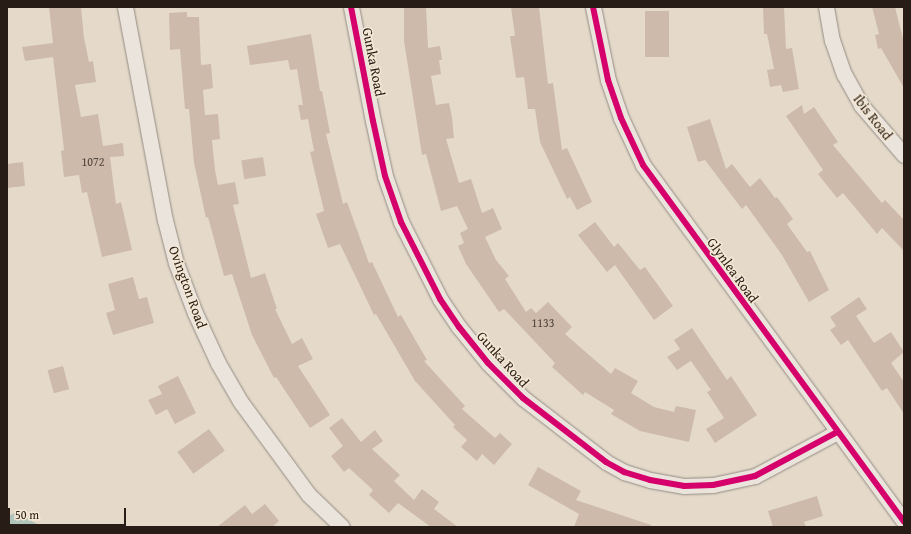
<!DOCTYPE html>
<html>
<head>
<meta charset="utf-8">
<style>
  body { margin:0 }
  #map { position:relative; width:911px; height:534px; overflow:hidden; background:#e5daca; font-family:"Gentium Book Plus",serif }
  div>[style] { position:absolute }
  .water>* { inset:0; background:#b0c4bb }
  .building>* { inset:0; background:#cdbaab; transform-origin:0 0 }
  .roads { filter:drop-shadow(0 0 1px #948c82) drop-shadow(0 0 1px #948c82) }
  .street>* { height:15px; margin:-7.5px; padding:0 7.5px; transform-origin:7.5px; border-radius:7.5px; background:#eae4dc }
  .cycleway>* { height:6px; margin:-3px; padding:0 3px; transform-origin:3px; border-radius:3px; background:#d6006c }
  span { translate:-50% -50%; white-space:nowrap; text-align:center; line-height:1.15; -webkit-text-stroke:3px #f5e8d5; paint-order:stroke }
  .number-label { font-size:12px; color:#51443b }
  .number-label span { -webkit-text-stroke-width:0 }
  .street-label { font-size:14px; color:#281d16 }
  .frame { position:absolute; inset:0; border:8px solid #281d16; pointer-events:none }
  .scale { position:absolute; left:8px; top:508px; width:118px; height:18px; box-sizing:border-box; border:2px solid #281d16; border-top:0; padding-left:5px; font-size:12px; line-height:14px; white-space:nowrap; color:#281d16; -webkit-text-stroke:3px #f5e8d5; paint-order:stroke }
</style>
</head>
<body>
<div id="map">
  <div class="water">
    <i style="clip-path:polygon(16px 512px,42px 527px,7px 527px,7px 517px)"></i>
  </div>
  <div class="building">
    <i style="clip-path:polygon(49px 7px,81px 7px,84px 38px,89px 62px,93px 61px,96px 82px,75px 85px,81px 117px,98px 114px,103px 146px,123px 143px,124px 156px,110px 157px,116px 204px,121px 202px,132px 250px,102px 257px,87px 192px,82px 193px,79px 175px,64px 177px,61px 151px,64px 150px,53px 57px,25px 61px,22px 47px,53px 43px)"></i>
    <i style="clip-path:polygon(404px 7px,426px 7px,428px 48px,440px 46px,442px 60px,439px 60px,441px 74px,431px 76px,436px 105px,449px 103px,452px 117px,454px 138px,446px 139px,459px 183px,471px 179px,482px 213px,493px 208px,502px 229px,485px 237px,496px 260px,509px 276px,505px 279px,526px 312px,531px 308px,536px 313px,548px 302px,572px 327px,565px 334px,611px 374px,615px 368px,638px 381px,631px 393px,654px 407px,674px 412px,676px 406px,696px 410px,689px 442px,640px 431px,611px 414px,614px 410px,585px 392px,583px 395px,552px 367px,555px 363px,504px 309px,499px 312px,466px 264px,458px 246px,464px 243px,460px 233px,468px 229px,457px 206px,441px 211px,426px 154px,422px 155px,404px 41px)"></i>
    <i style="clip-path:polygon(511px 7px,539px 7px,548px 84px,553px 83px,562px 150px,567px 148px,592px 202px,577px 210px,570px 197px,567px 199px,540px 142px,535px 109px,528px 109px,524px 77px,516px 78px,510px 36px,515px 36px)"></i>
    <i style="clip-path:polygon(763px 7px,784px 7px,786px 49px,792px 48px,799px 89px,783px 92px,781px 85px,770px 87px,767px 70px,774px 69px,767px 34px,764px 34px)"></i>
    <i style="clip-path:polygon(872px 7px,895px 7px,904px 43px,904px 88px,881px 48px,878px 49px,875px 35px,879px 34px)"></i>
    <i style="left:645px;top:11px;width:24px;height:46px"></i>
    <i style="clip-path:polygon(187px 12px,187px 17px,199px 17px,201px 65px,211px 64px,213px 88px,203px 90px,205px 115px,218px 114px,220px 139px,212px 140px,215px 170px,218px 185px,235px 182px,239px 204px,233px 205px,251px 278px,265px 273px,277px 309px,275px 309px,292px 344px,302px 338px,313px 359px,298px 366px,330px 415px,310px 428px,276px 377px,274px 378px,252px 335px,232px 274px,224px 276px,208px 217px,206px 218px,194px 163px,189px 109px,185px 109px,180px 49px,170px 50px,169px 13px)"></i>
    <i style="clip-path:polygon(311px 34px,320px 91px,322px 91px,330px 133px,326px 134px,343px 204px,347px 202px,369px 263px,372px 262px,398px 317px,401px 315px,427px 360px,424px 361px,465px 406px,462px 409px,495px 438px,500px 433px,512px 444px,494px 465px,482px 454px,477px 461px,461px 447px,467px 440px,453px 427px,455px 425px,415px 381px,376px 314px,374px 315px,340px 244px,328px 248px,316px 214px,324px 211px,310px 152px,314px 151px,308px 119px,301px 120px,298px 105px,303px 105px,297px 69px,290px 70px,288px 60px,250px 65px,247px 46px)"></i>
    <i style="clip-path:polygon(802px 105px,804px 114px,814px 107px,838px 142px,833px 145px,882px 203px,885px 200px,904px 220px,904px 251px,882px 228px,877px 234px,843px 193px,837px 198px,818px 174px,823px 170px,786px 116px)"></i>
    <i style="clip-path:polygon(710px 119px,726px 169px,732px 164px,750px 187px,760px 178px,775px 198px,777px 197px,793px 219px,787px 224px,807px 252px,810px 251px,829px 290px,809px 302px,782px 255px,746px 205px,742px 209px,705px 160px,698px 162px,687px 127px)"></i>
    <i style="left:263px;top:157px;width:19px;height:22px;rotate:81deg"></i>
    <i style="clip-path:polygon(23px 162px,25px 186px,7px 188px,7px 164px)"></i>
    <i style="clip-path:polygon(595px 222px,614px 247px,618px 243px,640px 270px,645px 267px,673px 306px,654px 320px,615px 265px,607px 272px,578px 235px)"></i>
    <i style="clip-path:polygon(133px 277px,139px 299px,147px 297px,154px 323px,113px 335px,106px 313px,115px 310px,108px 284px)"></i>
    <i style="clip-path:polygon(859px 297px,867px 309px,856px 316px,874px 343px,891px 332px,904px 352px,891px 363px,904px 382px,904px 414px,887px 388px,882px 391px,848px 340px,841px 345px,830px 330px,836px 326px,830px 317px)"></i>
    <i style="clip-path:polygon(692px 328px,727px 380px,731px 376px,757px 415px,715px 443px,706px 429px,724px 418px,707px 392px,711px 390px,691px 361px,677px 370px,667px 357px,680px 349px,674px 340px)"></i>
    <i style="left:63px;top:366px;width:24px;height:16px;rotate:75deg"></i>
    <i style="clip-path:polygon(178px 376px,196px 413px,175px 424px,167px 409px,156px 415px,148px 400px,162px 394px,158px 386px)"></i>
    <i style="clip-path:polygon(342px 418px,361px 442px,375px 430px,383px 441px,372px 449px,400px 475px,394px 481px,414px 500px,422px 489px,439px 502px,434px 509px,458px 527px,431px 527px,398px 503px,389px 513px,369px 495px,373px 490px,349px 468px,344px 472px,331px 456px,343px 446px,329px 428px)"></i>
    <i style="left:209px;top:429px;width:27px;height:39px;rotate:54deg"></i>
    <i style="clip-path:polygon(538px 467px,581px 491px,576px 500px,651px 525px,650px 527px,574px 527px,579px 514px,528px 485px)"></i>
    <i style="clip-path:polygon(817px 496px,823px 516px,804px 522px,806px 527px,773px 527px,768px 511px)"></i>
    <i style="clip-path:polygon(265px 504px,279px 521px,272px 527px,217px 527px,245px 505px,252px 514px)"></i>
  </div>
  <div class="roads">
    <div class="street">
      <i style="left:125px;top:7px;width:217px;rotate:79.4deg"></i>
      <i style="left:165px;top:220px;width:44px;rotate:75.7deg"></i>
      <i style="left:176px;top:263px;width:53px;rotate:69.2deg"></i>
      <i style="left:195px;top:313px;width:55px;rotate:65.3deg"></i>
      <i style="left:218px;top:363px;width:44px;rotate:59.9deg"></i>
      <i style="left:240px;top:401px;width:115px;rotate:53.8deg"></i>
      <i style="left:308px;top:494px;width:47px;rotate:44.1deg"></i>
      <i style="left:351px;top:7px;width:116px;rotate:79.1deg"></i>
      <i style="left:373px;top:121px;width:56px;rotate:77.7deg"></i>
      <i style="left:385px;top:176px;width:49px;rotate:70.8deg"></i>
      <i style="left:401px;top:222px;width:86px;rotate:63.1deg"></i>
      <i style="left:440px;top:299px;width:34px;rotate:56deg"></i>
      <i style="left:459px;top:327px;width:46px;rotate:51.1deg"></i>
      <i style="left:488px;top:363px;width:49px;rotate:45deg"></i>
      <i style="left:523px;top:398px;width:105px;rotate:37.6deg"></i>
      <i style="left:606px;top:462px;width:21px;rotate:29deg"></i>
      <i style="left:624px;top:472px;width:27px;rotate:17deg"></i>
      <i style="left:650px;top:480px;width:35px;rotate:10deg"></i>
      <i style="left:684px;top:486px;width:29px;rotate:-2deg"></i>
      <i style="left:713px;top:485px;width:43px;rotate:-12.1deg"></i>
      <i style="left:755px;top:476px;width:93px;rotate:-28.2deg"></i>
      <i style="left:593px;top:7px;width:75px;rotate:78.4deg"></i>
      <i style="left:608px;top:80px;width:40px;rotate:71.1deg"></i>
      <i style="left:621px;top:118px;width:52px;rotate:64.9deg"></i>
      <i style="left:643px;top:165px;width:442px;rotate:53.8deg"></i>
      <i style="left:826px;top:7px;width:34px;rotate:80deg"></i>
      <i style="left:832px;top:40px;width:36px;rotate:71deg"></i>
      <i style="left:844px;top:74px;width:35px;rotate:61deg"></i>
      <i style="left:861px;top:105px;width:66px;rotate:49.3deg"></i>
    </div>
  </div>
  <div class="cycleway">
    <i style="left:351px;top:7px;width:116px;rotate:79.1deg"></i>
    <i style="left:373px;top:121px;width:56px;rotate:77.7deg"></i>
    <i style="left:385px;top:176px;width:49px;rotate:70.8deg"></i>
    <i style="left:401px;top:222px;width:86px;rotate:63.1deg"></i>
    <i style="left:440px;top:299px;width:34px;rotate:56deg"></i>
    <i style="left:459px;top:327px;width:46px;rotate:51.1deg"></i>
    <i style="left:488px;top:363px;width:49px;rotate:45deg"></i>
    <i style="left:523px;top:398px;width:105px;rotate:37.6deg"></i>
    <i style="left:606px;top:462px;width:21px;rotate:29deg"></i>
    <i style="left:624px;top:472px;width:27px;rotate:17deg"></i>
    <i style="left:650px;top:480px;width:35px;rotate:10deg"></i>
    <i style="left:684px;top:486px;width:29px;rotate:-2deg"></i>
    <i style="left:713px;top:485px;width:43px;rotate:-12.1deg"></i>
    <i style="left:755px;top:476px;width:93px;rotate:-28.2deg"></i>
    <i style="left:593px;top:7px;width:75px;rotate:78.4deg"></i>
    <i style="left:608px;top:80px;width:40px;rotate:71.1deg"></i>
    <i style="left:621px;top:118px;width:52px;rotate:64.9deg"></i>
    <i style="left:643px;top:165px;width:442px;rotate:53.8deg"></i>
  </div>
  <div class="number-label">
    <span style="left:93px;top:162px">1072</span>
    <span style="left:543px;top:323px">1133</span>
  </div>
  <div class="street-label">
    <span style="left:374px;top:62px;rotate:79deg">Gunka Road</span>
    <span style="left:873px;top:117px;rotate:52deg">Ibis Road</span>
    <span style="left:733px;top:270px;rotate:54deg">Glynlea Road</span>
    <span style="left:188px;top:287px;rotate:70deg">Ovington Road</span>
    <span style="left:503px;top:359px;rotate:48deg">Gunka Road</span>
  </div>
  <div class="frame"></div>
  <div class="scale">50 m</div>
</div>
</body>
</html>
